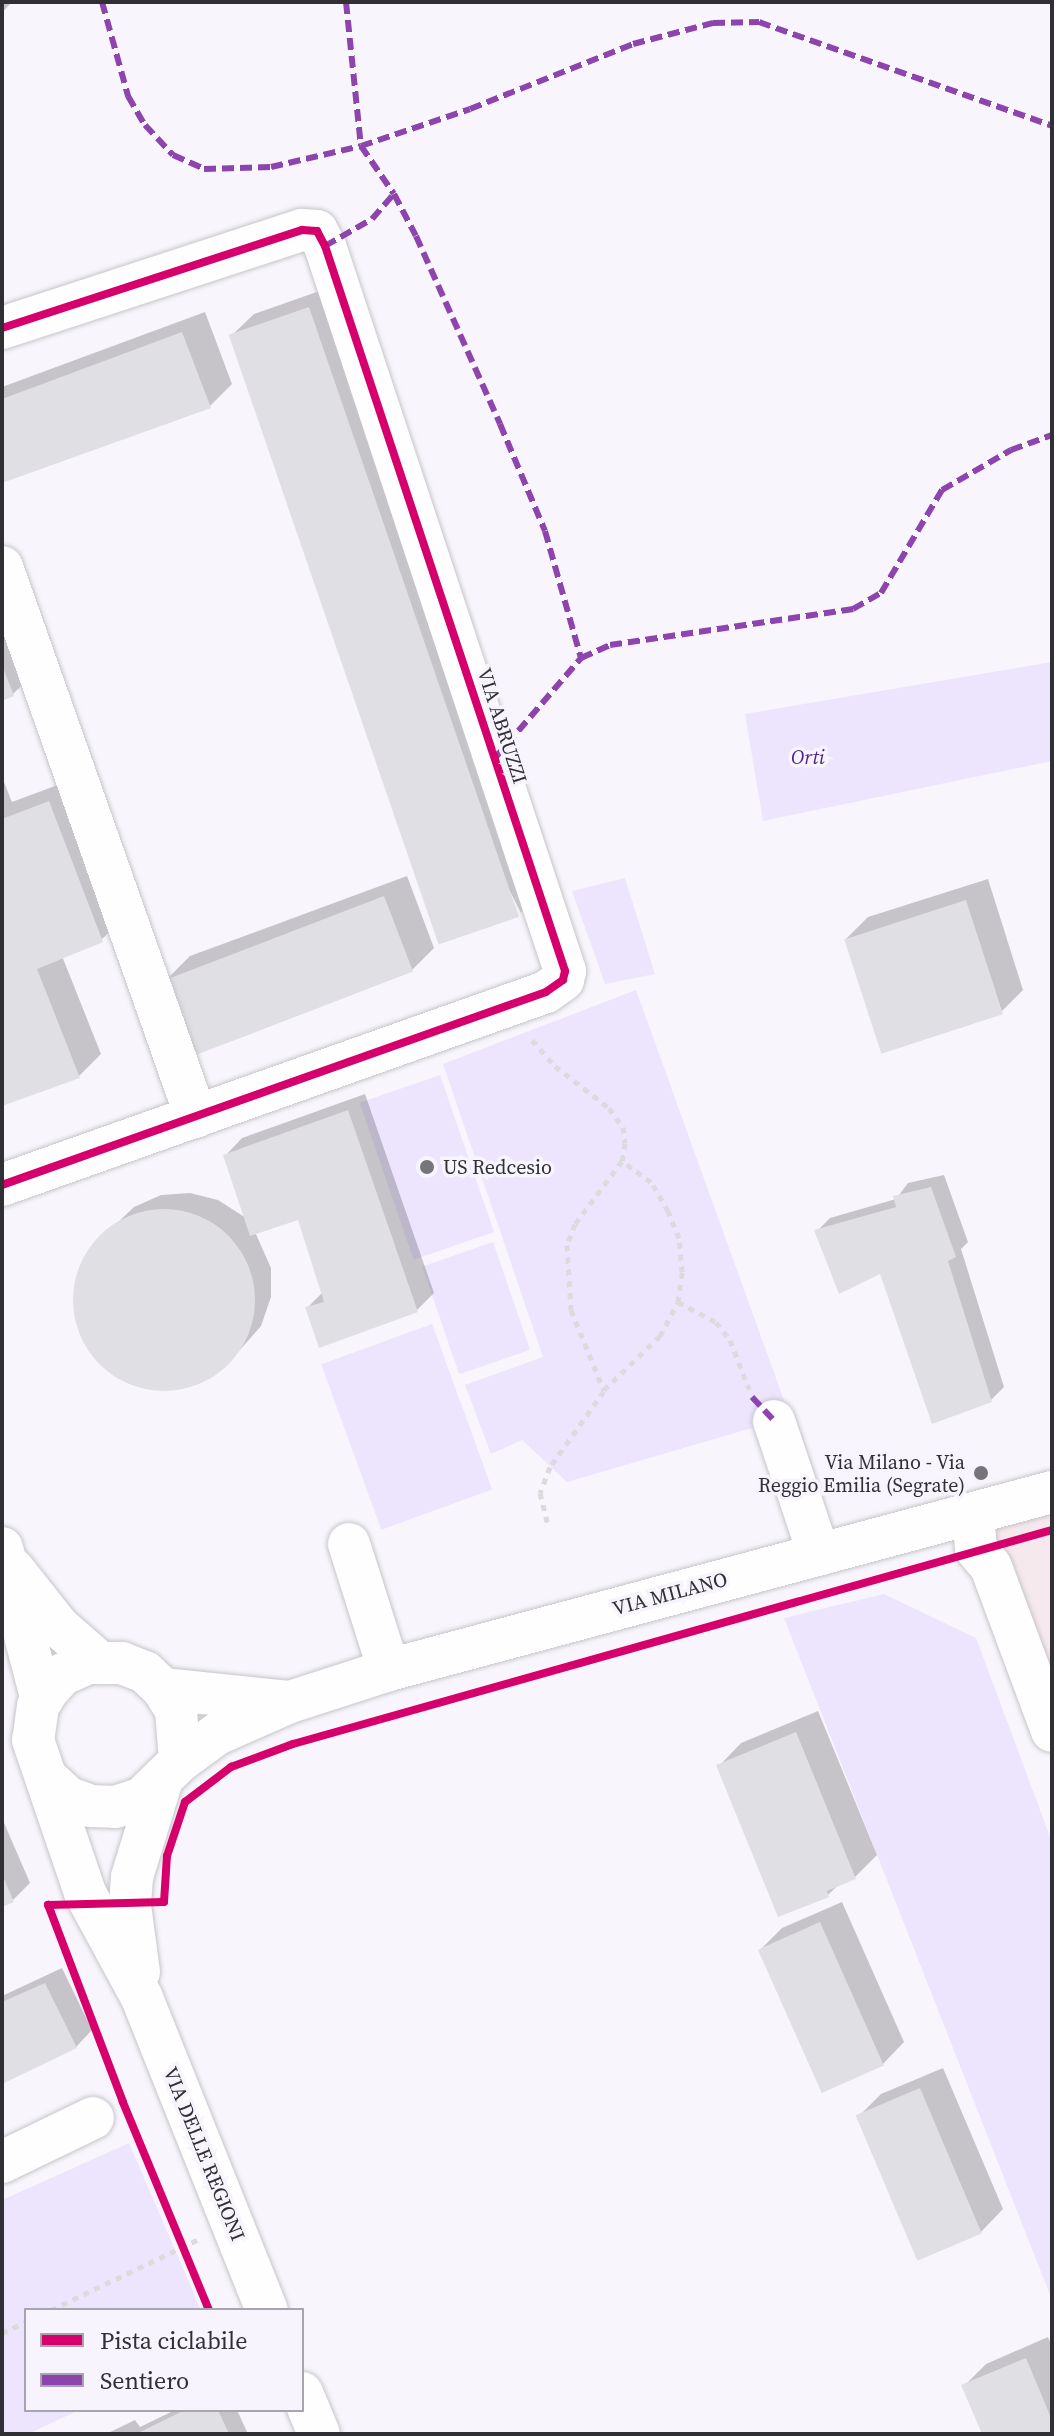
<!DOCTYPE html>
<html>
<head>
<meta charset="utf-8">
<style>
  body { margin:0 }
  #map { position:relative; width:1054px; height:2436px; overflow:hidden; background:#f8f6fc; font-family:"Source Serif 4",serif }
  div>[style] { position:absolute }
  .industrial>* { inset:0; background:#f6e9ed }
  .green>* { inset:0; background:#ece5fd; transform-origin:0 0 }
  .shadow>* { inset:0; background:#0003 }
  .building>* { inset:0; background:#e0dfe4; transform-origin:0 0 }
  .round { border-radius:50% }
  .path>* { height:5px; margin-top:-2.5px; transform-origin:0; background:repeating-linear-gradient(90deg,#dbdbdd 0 6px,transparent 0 12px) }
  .roads { filter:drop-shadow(0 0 2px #c6c5c9) drop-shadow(0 0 2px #c6c5c9) }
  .minor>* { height:42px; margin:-21px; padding:0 21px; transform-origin:21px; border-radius:21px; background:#fefeff }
  .quiet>* { height:6px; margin-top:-3px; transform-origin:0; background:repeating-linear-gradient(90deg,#8e44ad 0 12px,transparent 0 18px) }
  .cycleway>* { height:8px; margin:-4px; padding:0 4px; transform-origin:4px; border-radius:4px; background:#d6006c }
  .dots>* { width:22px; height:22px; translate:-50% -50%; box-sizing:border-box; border:4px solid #f7f4fe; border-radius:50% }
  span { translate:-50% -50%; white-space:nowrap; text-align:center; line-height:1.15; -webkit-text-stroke:7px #f7f4fe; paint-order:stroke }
  .street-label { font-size:20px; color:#302f33 }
  .park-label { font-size:20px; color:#4e1f86; font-style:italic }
  .poi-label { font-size:20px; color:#302f33 }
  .left { translate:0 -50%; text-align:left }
  .right { translate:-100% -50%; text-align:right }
  .frame { position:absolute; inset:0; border:4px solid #302f33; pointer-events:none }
  .legend { position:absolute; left:24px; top:2308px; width:280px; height:104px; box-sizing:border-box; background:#f7f4fe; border:2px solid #a7a5ad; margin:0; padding:10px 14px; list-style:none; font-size:24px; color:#302f33 }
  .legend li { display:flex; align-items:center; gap:16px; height:40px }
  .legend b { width:40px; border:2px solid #a7a5ad }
</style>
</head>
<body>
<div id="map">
  <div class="industrial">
    <i style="clip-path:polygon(1052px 1491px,1052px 1723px,974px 1514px)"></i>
  </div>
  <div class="green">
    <i style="clip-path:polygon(1052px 662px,1052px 761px,763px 821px,745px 714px)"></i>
    <i style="clip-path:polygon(625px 878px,655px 974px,605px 984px,572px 891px)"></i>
    <i style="clip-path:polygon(636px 990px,790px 1417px,567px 1482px,522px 1440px,491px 1454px,465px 1385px,543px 1357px,443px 1064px)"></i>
    <i style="left:440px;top:1075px;width:166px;height:85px;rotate:71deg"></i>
    <i style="left:493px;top:1242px;width:114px;height:75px;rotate:71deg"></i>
    <i style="left:432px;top:1324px;width:176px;height:118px;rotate:70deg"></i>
    <i style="clip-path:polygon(884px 1594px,976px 1638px,1052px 1842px,1052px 2300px,784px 1618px)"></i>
    <i style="clip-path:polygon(129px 2143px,201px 2310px,26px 2310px,26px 2410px,79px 2410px,28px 2434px,2px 2434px,2px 2200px)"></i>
  </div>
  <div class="shadow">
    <i style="clip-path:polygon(2px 2px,10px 4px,2px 13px)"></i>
    <i style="clip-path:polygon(331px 287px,544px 891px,521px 913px,231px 336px,254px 314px)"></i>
    <i style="clip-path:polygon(205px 312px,232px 384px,210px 406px,2px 481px,2px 387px)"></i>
    <i style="clip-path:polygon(2px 588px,35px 672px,13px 694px,2px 699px)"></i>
    <i style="clip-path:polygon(2px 777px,12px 802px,71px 780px,124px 918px,101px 940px,62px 956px,101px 1054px,79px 1076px,2px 1104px)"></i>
    <i style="clip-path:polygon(407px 876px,434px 948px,412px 970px,168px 978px,190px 956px)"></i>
    <i style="clip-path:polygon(988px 879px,1023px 990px,1001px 1012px,846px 939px,868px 917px)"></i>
    <i style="clip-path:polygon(365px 1094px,434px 1293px,417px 1310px,307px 1308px,323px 1292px,299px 1217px,255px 1232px,271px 1268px,271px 1297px,261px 1326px,224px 1368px,198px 1383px,168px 1390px,138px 1386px,111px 1373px,91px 1352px,78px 1326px,75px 1298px,80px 1269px,95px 1244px,134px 1207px,161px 1195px,190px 1193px,218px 1200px,246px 1218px,226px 1155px,242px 1138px)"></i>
    <i style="clip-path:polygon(944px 1175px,968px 1242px,961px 1249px,1004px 1387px,991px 1400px,881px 1272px,817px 1231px,830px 1218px,896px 1199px,908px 1183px)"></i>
    <i style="clip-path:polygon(818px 1711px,877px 1855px,855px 1877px,840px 1883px,828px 1895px,719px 1766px,741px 1743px)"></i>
    <i style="clip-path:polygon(2px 1818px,30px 1883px,13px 1900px,2px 1905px)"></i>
    <i style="clip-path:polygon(842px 1902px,904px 2042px,882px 2065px,760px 1950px,782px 1928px)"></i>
    <i style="clip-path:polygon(62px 1968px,92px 2030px,76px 2047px,2px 2083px,2px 1996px)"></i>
    <i style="clip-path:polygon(943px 2068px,1003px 2209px,981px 2232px,858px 2117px,881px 2094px)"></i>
    <i style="clip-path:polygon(1048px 2337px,1052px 2347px,1052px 2434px,984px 2434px,964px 2386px,986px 2364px)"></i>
    <i style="clip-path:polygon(175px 2410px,237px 2410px,248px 2434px,106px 2434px,135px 2420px,140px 2427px)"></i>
  </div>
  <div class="building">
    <i style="left:309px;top:307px;width:645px;height:85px;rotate:71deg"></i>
    <i style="clip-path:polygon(182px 332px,211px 408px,2px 483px,2px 399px)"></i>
    <i style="clip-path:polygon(2px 665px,14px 696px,2px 701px)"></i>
    <i style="clip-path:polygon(49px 801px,103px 942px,37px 969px,80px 1078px,2px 1106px,2px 819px)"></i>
    <i style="left:384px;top:896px;width:81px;height:233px;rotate:69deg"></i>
    <i style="left:966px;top:900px;width:120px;height:128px;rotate:72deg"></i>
    <i style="clip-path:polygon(348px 1110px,418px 1312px,319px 1348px,305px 1307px,324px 1302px,298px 1220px,250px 1236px,223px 1155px)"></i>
    <i style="clip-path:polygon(931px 1187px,956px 1257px,948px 1261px,992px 1402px,932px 1424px,880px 1274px,839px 1294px,814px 1230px,896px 1207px,893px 1196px)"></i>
    <i class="round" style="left:73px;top:1209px;width:182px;height:182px"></i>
    <i style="clip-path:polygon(796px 1732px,856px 1879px,827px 1891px,829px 1897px,778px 1917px,716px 1765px)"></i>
    <i style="clip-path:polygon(2px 1874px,14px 1902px,2px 1907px)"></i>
    <i style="left:820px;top:1922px;width:157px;height:68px;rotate:66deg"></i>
    <i style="clip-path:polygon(45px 1983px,77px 2048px,2px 2084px,2px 2002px)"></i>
    <i style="left:920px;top:2088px;width:158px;height:70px;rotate:67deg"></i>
    <i style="clip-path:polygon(1026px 2358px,1052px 2420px,1052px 2434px,982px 2434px,961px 2385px)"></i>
    <i style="clip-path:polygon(185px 2410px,218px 2410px,229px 2434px,136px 2434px)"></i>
  </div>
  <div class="path">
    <i style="left:532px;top:1040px;width:35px;rotate:49deg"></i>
    <i style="left:555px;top:1066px;width:68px;rotate:37.9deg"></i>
    <i style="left:609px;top:1108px;width:24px;rotate:54deg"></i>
    <i style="left:623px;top:1127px;width:16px;rotate:83deg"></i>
    <i style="left:625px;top:1143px;width:18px;rotate:99deg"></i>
    <i style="left:622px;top:1161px;width:79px;rotate:126.7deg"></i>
    <i style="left:575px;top:1224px;width:22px;rotate:111deg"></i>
    <i style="left:567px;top:1245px;width:65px;rotate:86.5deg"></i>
    <i style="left:571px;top:1310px;width:87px;rotate:67.8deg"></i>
    <i style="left:604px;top:1391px;width:93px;rotate:125.4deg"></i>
    <i style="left:550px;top:1467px;width:28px;rotate:111deg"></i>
    <i style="left:540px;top:1493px;width:30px;rotate:76deg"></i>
    <i style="left:678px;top:1302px;width:43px;rotate:27.8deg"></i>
    <i style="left:716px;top:1322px;width:23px;rotate:52deg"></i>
    <i style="left:730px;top:1340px;width:53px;rotate:68.8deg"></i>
    <i style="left:604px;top:1390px;width:78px;rotate:-44deg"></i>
    <i style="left:660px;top:1336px;width:38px;rotate:-62deg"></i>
    <i style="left:678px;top:1302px;width:30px;rotate:-82deg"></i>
    <i style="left:682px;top:1272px;width:34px;rotate:-95deg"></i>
    <i style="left:679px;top:1238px;width:29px;rotate:-112deg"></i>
    <i style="left:668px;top:1211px;width:34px;rotate:-120deg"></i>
    <i style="left:651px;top:1182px;width:36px;rotate:-144deg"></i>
    <i style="left:51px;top:2310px;width:162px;rotate:-25.6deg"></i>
    <i style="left:2px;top:2333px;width:26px;rotate:-25deg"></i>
  </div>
  <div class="roads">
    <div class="minor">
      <i style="left:2px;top:328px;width:316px;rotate:-18.1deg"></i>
      <i style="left:302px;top:230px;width:15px;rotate:4deg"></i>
      <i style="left:317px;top:231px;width:17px;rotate:62deg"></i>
      <i style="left:325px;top:246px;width:764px;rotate:71.68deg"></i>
      <i style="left:565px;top:971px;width:9px;rotate:103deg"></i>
      <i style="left:563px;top:980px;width:21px;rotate:145deg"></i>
      <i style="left:546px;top:992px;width:577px;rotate:160.47deg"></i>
      <i style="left:2px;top:567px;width:583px;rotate:70.57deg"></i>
      <i style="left:774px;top:1421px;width:141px;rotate:71.4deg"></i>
      <i style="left:973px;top:1514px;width:35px;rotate:85deg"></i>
      <i style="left:976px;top:1549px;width:23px;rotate:50deg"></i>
      <i style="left:991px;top:1567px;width:175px;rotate:69.6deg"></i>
      <i style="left:349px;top:1544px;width:132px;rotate:72.4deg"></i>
      <i style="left:2px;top:1548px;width:157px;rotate:75.3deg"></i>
      <i style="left:13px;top:1569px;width:74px;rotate:51.6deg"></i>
      <i style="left:59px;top:1627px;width:53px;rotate:41.2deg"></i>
      <i style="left:163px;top:1689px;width:126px;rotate:5.9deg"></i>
      <i style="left:180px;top:1761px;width:51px;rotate:-94.5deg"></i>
      <i style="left:176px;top:1710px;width:25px;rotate:-122deg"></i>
      <i style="left:163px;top:1689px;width:25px;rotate:-137deg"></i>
      <i style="left:145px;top:1672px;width:25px;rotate:-159deg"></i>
      <i style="left:122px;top:1663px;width:34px;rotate:180deg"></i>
      <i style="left:88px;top:1663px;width:27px;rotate:156deg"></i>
      <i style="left:63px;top:1674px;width:22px;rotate:133deg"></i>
      <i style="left:48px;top:1690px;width:19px;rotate:122deg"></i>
      <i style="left:38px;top:1706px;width:34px;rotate:98deg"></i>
      <i style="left:33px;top:1740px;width:162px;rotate:71.2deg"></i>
      <i style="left:85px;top:1893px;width:119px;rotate:61.5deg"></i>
      <i style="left:142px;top:1998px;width:336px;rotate:68.2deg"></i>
      <i style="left:48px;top:1779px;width:26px;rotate:43deg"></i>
      <i style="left:67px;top:1797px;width:25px;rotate:21deg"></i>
      <i style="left:90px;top:1806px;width:25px;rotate:2deg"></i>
      <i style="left:115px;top:1807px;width:28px;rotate:-18deg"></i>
      <i style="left:142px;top:1798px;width:53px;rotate:-44.2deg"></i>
      <i style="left:180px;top:1761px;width:46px;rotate:-36.1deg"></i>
      <i style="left:217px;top:1734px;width:80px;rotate:-23.7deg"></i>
      <i style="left:290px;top:1702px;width:104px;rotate:-17.9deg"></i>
      <i style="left:389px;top:1670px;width:686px;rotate:-15.03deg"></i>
      <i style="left:139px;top:1972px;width:68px;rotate:-97.7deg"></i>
      <i style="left:130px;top:1905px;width:28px;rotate:-86deg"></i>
      <i style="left:132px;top:1877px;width:98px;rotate:-72.9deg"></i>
      <i style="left:2px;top:2162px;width:101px;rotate:-25.8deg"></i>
      <i style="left:302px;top:2393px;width:44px;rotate:67.5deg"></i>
    </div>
  </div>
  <div class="quiet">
    <i style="left:102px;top:2px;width:98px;rotate:74.5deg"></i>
    <i style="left:128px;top:96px;width:34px;rotate:60deg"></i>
    <i style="left:145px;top:125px;width:41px;rotate:47deg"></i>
    <i style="left:173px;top:155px;width:34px;rotate:24deg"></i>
    <i style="left:204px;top:169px;width:67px;rotate:-1.7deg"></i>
    <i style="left:271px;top:167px;width:92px;rotate:-13.1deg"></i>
    <i style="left:361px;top:146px;width:115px;rotate:-18.7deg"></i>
    <i style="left:470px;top:109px;width:175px;rotate:-21.7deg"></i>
    <i style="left:633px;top:44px;width:83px;rotate:-14.7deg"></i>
    <i style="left:713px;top:23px;width:46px;rotate:-1.2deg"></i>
    <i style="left:759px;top:22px;width:311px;rotate:19.5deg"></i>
    <i style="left:346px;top:2px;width:145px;rotate:84.1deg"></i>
    <i style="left:361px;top:146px;width:58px;rotate:55.5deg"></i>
    <i style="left:394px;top:194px;width:47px;rotate:62.4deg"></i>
    <i style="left:416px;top:236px;width:206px;rotate:65.9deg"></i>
    <i style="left:500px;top:424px;width:116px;rotate:67.2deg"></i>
    <i style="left:545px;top:531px;width:132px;rotate:74.2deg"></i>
    <i style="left:325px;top:246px;width:54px;rotate:-29.9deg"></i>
    <i style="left:372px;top:219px;width:33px;rotate:-49deg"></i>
    <i style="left:495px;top:758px;width:132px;rotate:-49.3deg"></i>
    <i style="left:581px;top:658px;width:32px;rotate:-24deg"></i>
    <i style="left:610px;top:645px;width:246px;rotate:-8.4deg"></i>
    <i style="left:853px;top:609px;width:32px;rotate:-30deg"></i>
    <i style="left:881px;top:593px;width:120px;rotate:-59.4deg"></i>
    <i style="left:942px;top:490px;width:80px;rotate:-30.1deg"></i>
    <i style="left:1011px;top:450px;width:44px;rotate:-20.1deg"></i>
    <i style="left:752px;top:1397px;width:33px;rotate:47deg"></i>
  </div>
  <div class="cycleway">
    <i style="left:2px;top:328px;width:316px;rotate:-18.1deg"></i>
    <i style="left:302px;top:230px;width:15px;rotate:4deg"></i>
    <i style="left:317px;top:231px;width:17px;rotate:62deg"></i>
    <i style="left:325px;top:246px;width:764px;rotate:71.68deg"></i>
    <i style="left:565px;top:971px;width:9px;rotate:103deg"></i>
    <i style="left:563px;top:980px;width:21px;rotate:145deg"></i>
    <i style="left:546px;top:992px;width:577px;rotate:160.47deg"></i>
    <i style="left:209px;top:2310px;width:225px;rotate:-112.5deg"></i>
    <i style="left:123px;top:2102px;width:211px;rotate:-110.8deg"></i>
    <i style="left:48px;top:1905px;width:116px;rotate:-1.5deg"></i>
    <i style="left:164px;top:1902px;width:46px;rotate:-86.3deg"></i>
    <i style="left:167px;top:1856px;width:57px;rotate:-71.6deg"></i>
    <i style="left:185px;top:1802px;width:58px;rotate:-37.3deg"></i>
    <i style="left:231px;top:1767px;width:66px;rotate:-20.4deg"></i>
    <i style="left:293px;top:1744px;width:789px;rotate:-15.75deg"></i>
  </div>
  <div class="dots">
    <i style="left:427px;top:1167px;background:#767579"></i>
    <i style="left:981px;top:1473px;background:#767579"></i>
  </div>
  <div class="street-label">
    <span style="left:502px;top:726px;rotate:72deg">VIA ABRUZZI</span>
    <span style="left:670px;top:1594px;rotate:-15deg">VIA MILANO</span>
    <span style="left:204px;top:2154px;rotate:68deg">VIA DELLE REGIONI</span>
  </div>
  <div class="park-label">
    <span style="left:808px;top:757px">Orti</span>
  </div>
  <div class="poi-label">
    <span class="left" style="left:443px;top:1167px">US Redcesio</span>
    <span class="right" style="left:965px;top:1474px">Via Milano - Via<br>Reggio Emilia (Segrate)</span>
  </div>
  <div class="frame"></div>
  <ul class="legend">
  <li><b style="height:10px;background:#d6006c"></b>Pista ciclabile</li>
  <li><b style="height:10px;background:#8e44ad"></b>Sentiero</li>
  </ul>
</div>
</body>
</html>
